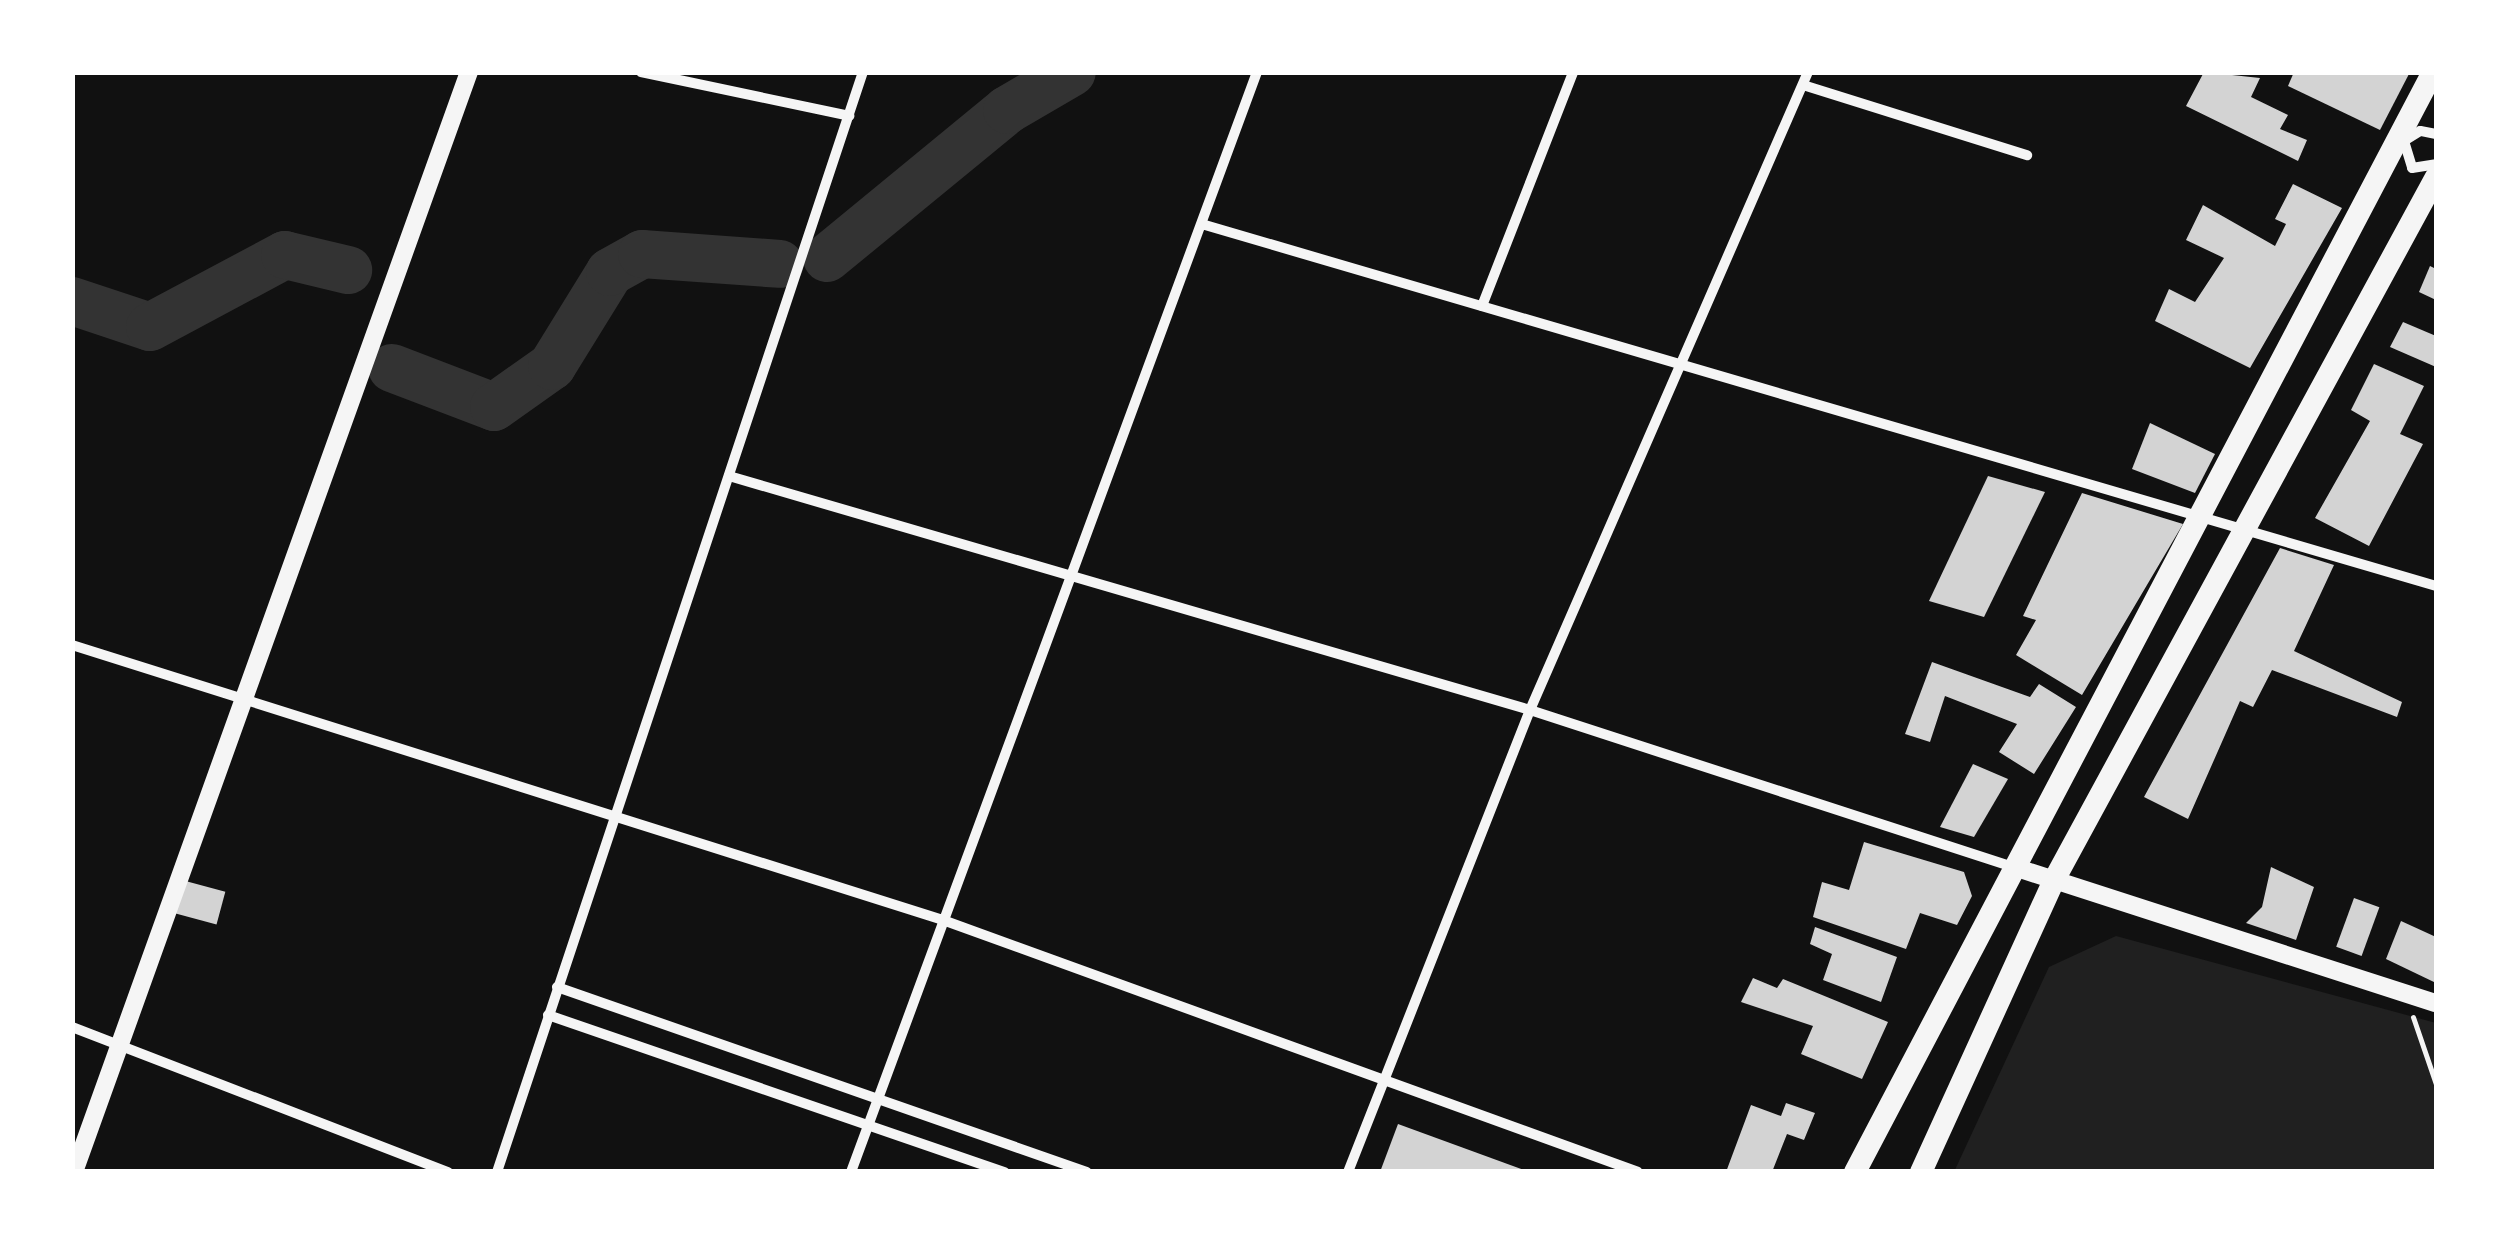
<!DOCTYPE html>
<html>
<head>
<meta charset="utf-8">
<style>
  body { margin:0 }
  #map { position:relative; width:2509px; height:1244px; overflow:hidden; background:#111; font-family:"Noto Serif",serif }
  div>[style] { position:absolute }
  .green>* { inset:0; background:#202020 }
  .river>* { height:48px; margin:-24px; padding:0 24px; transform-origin:24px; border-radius:24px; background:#333 }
  .building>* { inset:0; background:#d3d3d3; transform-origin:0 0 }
  .path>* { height:5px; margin:-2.5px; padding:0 2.5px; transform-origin:2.5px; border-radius:2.5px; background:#f5f5f5 }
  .minor>* { height:10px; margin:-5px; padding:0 5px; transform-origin:5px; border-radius:5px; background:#f5f5f5 }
  .tertiary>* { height:18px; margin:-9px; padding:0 9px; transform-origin:9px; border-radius:9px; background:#f5f5f5 }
  .primary>* { height:22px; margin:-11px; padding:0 11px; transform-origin:11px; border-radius:11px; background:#f5f5f5 }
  span { translate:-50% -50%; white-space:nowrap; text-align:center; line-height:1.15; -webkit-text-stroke:10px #fff; paint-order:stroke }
  .frame { position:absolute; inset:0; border:75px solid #fff; pointer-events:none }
</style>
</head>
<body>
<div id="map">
  <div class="green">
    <i style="clip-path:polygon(2116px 936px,2436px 1023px,2436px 1171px,1954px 1172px,2049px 967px)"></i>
  </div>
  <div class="river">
    <i style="left:827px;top:258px;width:233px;rotate:-39.4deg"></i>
    <i style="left:1007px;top:110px;width:75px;rotate:-30.3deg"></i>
    <i style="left:72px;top:301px;width:82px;rotate:18.4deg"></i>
    <i style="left:150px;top:327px;width:153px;rotate:-28.1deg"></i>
    <i style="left:285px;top:255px;width:65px;rotate:13.4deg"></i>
    <i style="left:392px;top:368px;width:109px;rotate:20.9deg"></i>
    <i style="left:494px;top:407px;width:71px;rotate:-35.3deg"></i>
    <i style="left:552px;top:366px;width:110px;rotate:-58.3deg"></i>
    <i style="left:610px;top:272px;width:37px;rotate:-29deg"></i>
    <i style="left:642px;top:254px;width:138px;rotate:4.1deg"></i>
  </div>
  <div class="building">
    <i style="clip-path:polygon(2204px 72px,2260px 78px,2251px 97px,2288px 115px,2280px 129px,2307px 140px,2298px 161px,2186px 106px)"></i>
    <i style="clip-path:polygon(2294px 72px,2410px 72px,2380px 130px,2288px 86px)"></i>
    <i style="clip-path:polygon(2293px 184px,2342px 208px,2250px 368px,2155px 321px,2169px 289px,2195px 302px,2224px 258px,2186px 240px,2203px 205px,2275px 246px,2286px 224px,2275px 219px)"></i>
    <i style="clip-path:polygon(2430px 266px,2436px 269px,2436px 300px,2419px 292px)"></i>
    <i style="clip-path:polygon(2403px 322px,2436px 336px,2436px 367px,2390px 347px)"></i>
    <i style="clip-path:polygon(2374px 364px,2424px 386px,2400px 434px,2423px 444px,2369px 546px,2315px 518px,2370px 421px,2351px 410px)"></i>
    <i style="clip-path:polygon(2150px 423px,2215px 454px,2195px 493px,2132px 469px)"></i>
    <i style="clip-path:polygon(1988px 476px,2045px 492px,1984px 617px,1929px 601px)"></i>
    <i style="clip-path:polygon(2082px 493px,2183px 524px,2082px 695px,2016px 655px,2036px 620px,2023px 616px)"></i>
    <i style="clip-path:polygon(2280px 548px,2334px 565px,2294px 651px,2402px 702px,2397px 717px,2272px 670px,2253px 707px,2240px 701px,2188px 819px,2144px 797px)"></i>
    <i style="clip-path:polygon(1932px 662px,2030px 697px,2039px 684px,2076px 707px,2034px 774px,1999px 752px,2017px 724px,1945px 696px,1930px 742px,1905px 734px)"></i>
    <i style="clip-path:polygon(1973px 764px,2008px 779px,1974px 837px,1940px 827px)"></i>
    <i style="clip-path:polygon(1864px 842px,1964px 872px,1972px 896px,1957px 925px,1920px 913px,1906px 949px,1813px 917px,1822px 882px,1849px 890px)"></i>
    <i style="clip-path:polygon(2271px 867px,2314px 887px,2296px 940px,2246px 923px,2262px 907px)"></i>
    <i style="left:178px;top:879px;width:49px;height:34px;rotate:15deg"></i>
    <i style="left:2354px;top:898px;width:27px;height:52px;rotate:20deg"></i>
    <i style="clip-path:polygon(2401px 921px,2436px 937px,2436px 983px,2386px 959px)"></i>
    <i style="clip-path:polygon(1815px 927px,1897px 957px,1881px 1002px,1823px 980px,1832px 954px,1810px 944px)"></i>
    <i style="clip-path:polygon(1753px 978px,1777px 988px,1783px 979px,1888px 1022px,1862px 1079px,1801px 1054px,1813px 1026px,1741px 1002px)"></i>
    <i style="clip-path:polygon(1786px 1103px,1815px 1113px,1804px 1140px,1787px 1134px,1772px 1172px,1726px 1172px,1751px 1105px,1781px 1116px)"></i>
    <i style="clip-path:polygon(1398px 1124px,1527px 1171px,1527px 1172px,1380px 1172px)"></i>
  </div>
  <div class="path">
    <i style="left:2413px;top:1017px;width:71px;rotate:71.1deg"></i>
  </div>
  <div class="minor">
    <i style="left:641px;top:72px;width:213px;rotate:11.9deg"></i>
    <i style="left:1803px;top:85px;width:235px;rotate:17.4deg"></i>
    <i style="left:2436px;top:134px;width:16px;rotate:-169deg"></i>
    <i style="left:2420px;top:131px;width:19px;rotate:148deg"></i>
    <i style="left:2404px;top:141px;width:28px;rotate:73deg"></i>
    <i style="left:2412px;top:168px;width:24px;rotate:-9deg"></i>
    <i style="left:1205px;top:225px;width:1283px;rotate:16.34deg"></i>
    <i style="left:1482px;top:306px;width:251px;rotate:-68.7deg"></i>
    <i style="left:729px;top:476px;width:834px;rotate:16.28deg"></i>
    <i style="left:1530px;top:710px;width:508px;rotate:18.01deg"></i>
    <i style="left:72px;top:645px;width:910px;rotate:17.52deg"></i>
    <i style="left:940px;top:919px;width:742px;rotate:19.92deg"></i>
    <i style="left:557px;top:987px;width:561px;rotate:19.24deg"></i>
    <i style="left:548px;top:1015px;width:483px;rotate:19deg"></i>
    <i style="left:72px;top:1027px;width:403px;rotate:21.1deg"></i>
    <i style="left:497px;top:1172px;width:1159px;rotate:-71.6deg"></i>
    <i style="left:851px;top:1172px;width:1173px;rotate:-69.74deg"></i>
    <i style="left:1348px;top:1172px;width:497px;rotate:-68.5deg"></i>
    <i style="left:1530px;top:710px;width:696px;rotate:-66.46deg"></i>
  </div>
  <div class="tertiary">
    <i style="left:2014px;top:867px;width:443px;rotate:17.9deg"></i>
    <i style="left:74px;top:1172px;width:1169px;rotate:-70.25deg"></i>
  </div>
  <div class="primary">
    <i style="left:1855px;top:1172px;width:1243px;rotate:-62.28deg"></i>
    <i style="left:1921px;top:1172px;width:319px;rotate:-65.5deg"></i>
    <i style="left:2053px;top:882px;width:802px;rotate:-61.49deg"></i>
  </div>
  <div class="frame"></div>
</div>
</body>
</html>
